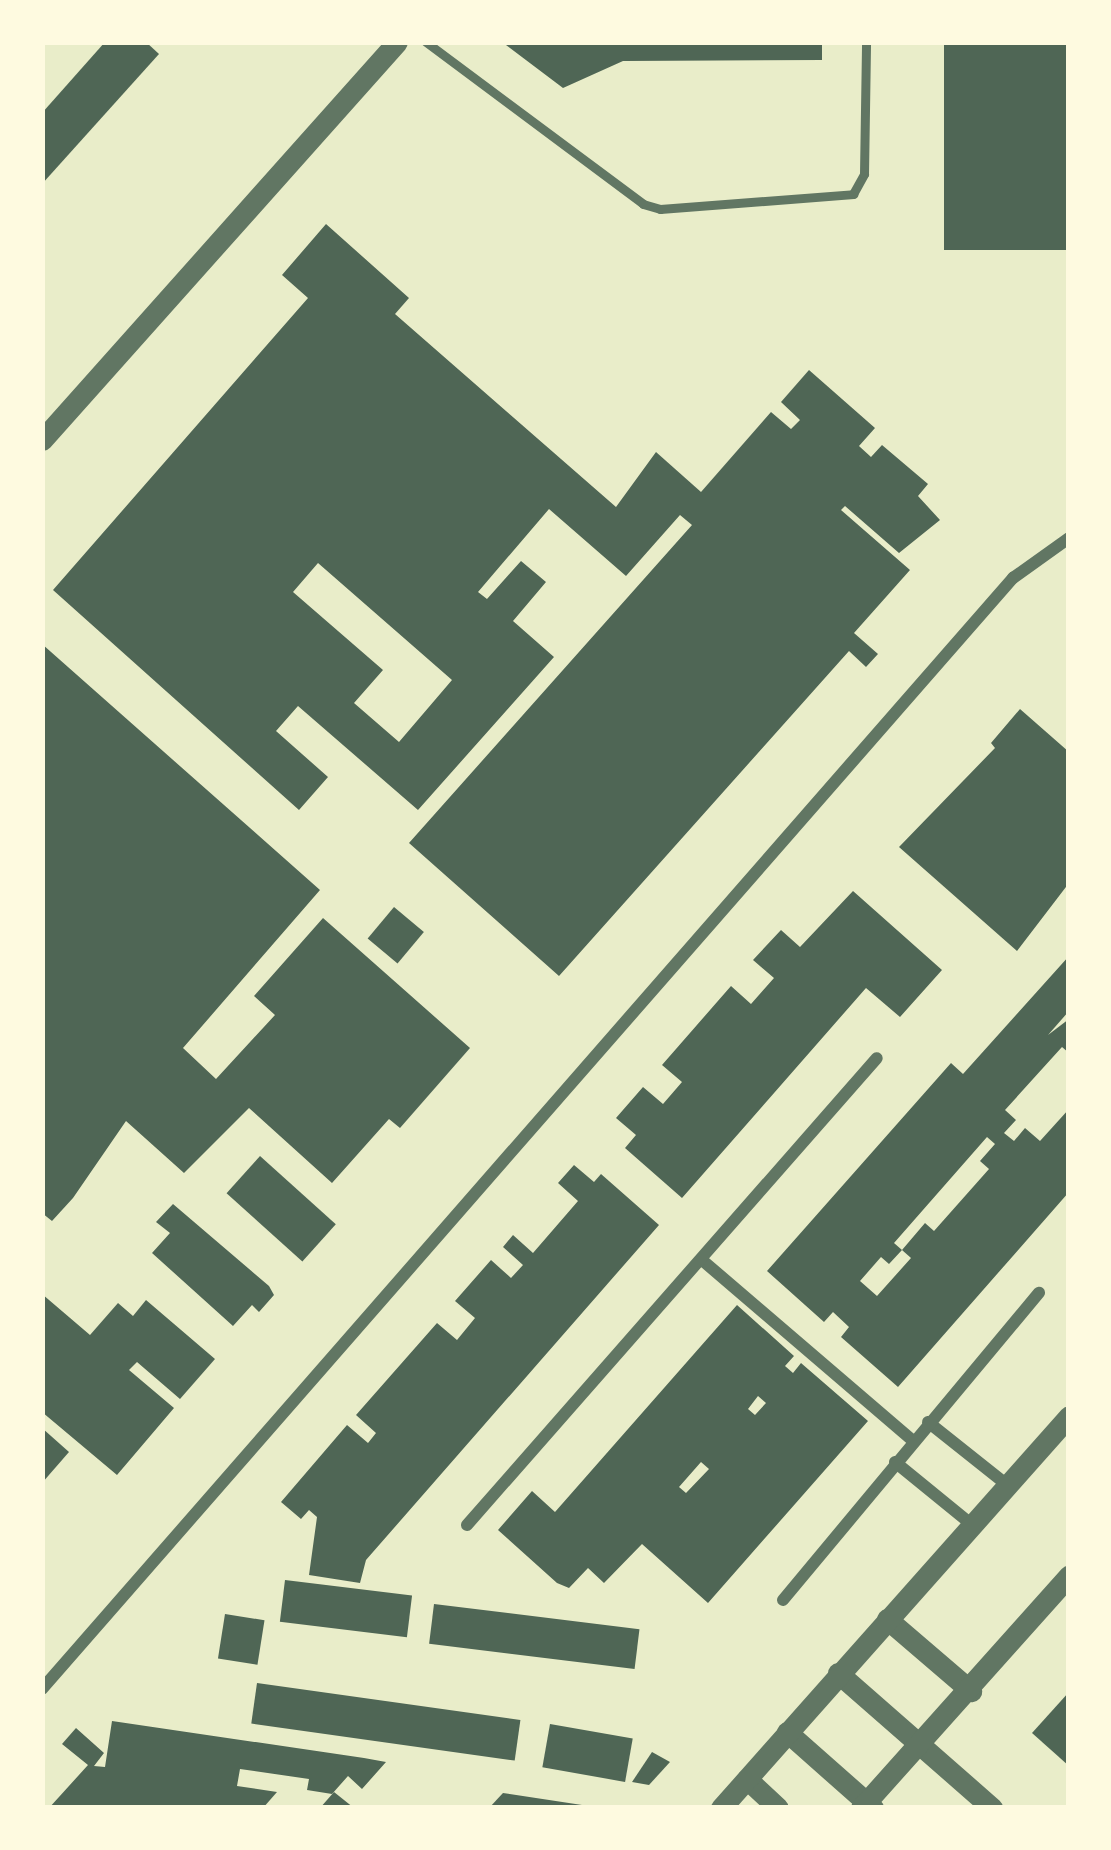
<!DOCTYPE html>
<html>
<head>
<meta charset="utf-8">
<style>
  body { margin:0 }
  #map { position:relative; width:1111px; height:1850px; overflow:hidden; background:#e9edc9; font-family:"Varela Round",sans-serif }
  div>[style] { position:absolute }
  .building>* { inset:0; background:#4f6655; transform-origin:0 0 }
  .service>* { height:9px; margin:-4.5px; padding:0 4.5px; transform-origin:4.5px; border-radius:4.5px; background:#617663 }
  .minor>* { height:12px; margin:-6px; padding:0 6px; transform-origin:6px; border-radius:6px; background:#617663 }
  .tertiary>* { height:21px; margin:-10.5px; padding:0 10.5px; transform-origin:10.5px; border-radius:10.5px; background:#617663 }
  span { translate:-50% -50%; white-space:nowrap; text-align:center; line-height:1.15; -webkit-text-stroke:12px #fefae0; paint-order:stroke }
  .frame { position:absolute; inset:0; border:45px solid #fefae0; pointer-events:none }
</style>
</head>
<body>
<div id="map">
  <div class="building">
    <i style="clip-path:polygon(105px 42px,146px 42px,159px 54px,42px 184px,42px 113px)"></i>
    <i style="clip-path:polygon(502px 42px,822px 42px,822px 60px,623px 61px,563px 88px)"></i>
    <i style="left:944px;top:42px;width:125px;height:208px"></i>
    <i style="clip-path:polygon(evenodd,326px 224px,409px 298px,395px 314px,616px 507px,656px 452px,701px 492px,771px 412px,791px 429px,800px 420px,781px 402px,809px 370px,875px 428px,859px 446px,871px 457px,882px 445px,928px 484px,918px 496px,940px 520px,899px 553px,845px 506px,841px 510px,910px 570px,854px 633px,878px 654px,866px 667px,849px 651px,559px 976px,409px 843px,692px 525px,680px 515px,626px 576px,549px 509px,478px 592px,487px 599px,521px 561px,546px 582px,513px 621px,554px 657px,418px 810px,298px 706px,276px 731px,328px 777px,299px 810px,53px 590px,308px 298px,282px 275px,326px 224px,318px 563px,452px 680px,399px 742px,354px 703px,383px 670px,293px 592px,318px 563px)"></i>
    <i style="clip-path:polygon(42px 644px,320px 890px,183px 1048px,216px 1079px,275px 1015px,254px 996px,323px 918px,470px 1048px,400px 1128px,389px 1119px,332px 1183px,249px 1108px,184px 1173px,126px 1121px,73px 1198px,52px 1221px,42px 1213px)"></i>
    <i style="clip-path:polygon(1020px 709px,1069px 752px,1069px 883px,1017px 951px,899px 847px,995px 748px,991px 743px)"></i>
    <i style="clip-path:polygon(853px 891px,942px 970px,900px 1017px,866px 988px,682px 1198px,625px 1148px,636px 1135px,616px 1118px,643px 1087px,663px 1104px,682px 1082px,662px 1065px,731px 986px,751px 1004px,774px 978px,753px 960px,781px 930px,800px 947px)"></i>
    <i style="left:394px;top:907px;width:39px;height:41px;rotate:40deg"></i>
    <i style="clip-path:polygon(evenodd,1069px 956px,1069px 1011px,1048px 1035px,1069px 1019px,1069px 1053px,1062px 1047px,1005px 1110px,1016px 1120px,1004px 1133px,1014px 1141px,1025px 1128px,1040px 1141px,1069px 1109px,1069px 1192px,898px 1387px,841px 1337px,849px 1327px,833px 1312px,824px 1322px,767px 1271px,951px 1063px,963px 1074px,1069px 956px,987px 1137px,995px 1144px,980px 1161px,989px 1169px,934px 1231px,925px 1223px,902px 1250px,911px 1258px,877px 1296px,860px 1281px,881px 1257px,889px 1264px,902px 1250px,894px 1243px,987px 1137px)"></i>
    <i style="left:260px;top:1156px;width:102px;height:50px;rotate:42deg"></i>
    <i style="clip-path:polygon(574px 1165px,594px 1182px,601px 1174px,659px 1225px,366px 1560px,360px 1583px,309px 1575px,317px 1517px,309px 1510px,301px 1519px,281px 1502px,347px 1425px,368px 1443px,376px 1433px,356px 1415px,437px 1323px,457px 1340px,475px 1318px,455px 1301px,491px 1260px,511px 1278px,523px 1265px,503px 1247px,513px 1235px,533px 1253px,578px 1201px,558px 1183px)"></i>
    <i style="clip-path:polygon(173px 1204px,269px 1286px,274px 1295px,259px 1312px,252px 1305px,233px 1326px,152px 1253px,170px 1233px,156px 1222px)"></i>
    <i style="clip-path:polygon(42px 1294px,90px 1335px,118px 1303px,133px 1316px,146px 1300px,215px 1359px,180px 1399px,137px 1362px,129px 1370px,174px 1408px,117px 1475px,42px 1412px)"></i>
    <i style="clip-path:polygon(evenodd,737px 1305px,794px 1356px,785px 1366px,793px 1373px,801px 1363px,868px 1421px,708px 1603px,642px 1544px,604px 1583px,588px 1568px,569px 1588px,557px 1583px,498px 1530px,532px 1491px,555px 1512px,737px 1305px,758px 1396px,766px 1403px,755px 1415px,748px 1409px,758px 1396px,737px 1305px,701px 1462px,709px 1469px,686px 1493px,679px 1487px,701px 1462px)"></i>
    <i style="clip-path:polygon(42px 1428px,69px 1452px,42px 1483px)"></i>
    <i style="left:285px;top:1580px;width:128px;height:42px;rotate:7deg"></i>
    <i style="left:434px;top:1604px;width:207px;height:40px;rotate:7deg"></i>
    <i style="left:225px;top:1614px;width:40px;height:45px;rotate:9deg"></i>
    <i style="left:257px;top:1683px;width:266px;height:41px;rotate:8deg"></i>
    <i style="clip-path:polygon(1069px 1692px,1069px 1766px,1032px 1733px)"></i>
    <i style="clip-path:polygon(112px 1721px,364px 1758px,386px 1762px,362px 1789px,348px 1776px,332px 1794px,307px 1790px,309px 1779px,240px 1769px,237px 1786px,277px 1792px,263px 1808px,49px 1808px,88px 1765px,62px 1744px,76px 1728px,104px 1753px,94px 1766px,105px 1767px)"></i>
    <i style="left:550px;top:1724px;width:84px;height:44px;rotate:10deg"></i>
    <i style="clip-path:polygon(652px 1752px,670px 1762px,649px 1785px,632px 1782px)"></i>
    <i style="clip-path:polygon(334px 1792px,354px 1808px,320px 1808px)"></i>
    <i style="clip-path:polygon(503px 1793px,582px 1805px,581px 1808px,489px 1808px)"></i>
  </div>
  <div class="service">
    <i style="left:426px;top:42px;width:271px;rotate:36.7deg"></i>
    <i style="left:643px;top:204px;width:18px;rotate:16deg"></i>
    <i style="left:660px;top:209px;width:194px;rotate:-4.4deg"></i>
    <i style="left:853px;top:194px;width:23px;rotate:-61deg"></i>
    <i style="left:864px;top:174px;width:132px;rotate:-89.1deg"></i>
  </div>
  <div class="minor">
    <i style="left:702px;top:1260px;width:277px;rotate:40.6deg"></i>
    <i style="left:928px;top:1422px;width:100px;rotate:38.5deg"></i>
    <i style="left:895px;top:1462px;width:98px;rotate:39.2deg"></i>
    <i style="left:467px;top:1525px;width:621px;rotate:-48.72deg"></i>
    <i style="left:783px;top:1600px;width:400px;rotate:-50.2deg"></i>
    <i style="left:42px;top:1689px;width:1476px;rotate:-48.85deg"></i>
    <i style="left:1013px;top:578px;width:69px;rotate:-35.5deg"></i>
  </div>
  <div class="tertiary">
    <i style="left:42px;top:440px;width:533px;rotate:-48.27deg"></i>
    <i style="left:887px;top:1619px;width:111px;rotate:40.6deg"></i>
    <i style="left:838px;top:1673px;width:205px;rotate:41.2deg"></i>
    <i style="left:787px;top:1732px;width:115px;rotate:41.5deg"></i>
    <i style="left:747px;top:1779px;width:42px;rotate:43.1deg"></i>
    <i style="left:721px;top:1808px;width:524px;rotate:-48.4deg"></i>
    <i style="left:861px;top:1808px;width:312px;rotate:-48.2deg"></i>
  </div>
  <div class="frame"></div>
</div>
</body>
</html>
